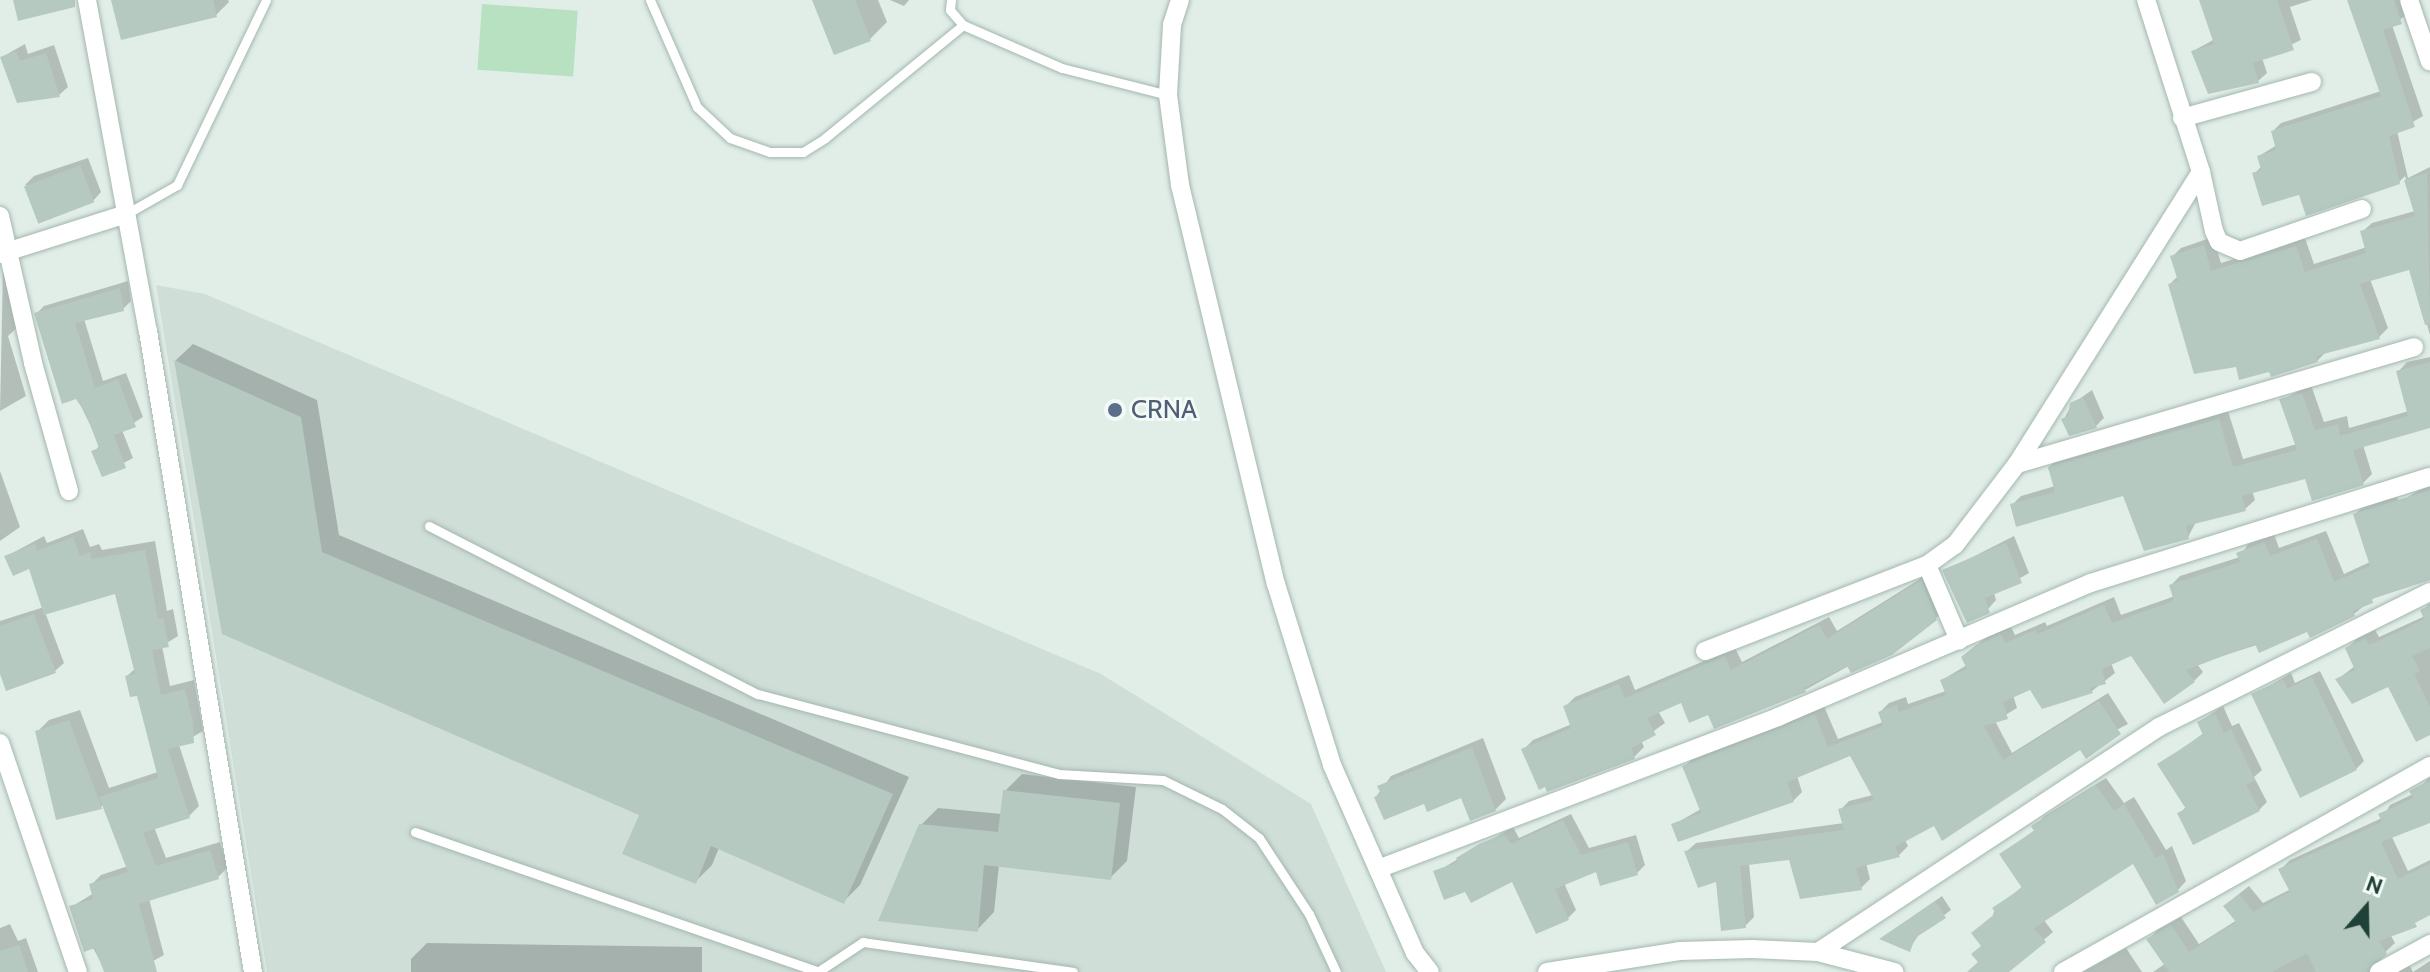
<!DOCTYPE html>
<html>
<head>
<meta charset="utf-8">
<style>
  body { margin:0 }
  #map { position:relative; width:2430px; height:972px; overflow:hidden; background:#e1eee8; font-family:Cabin,sans-serif }
  div>[style] { position:absolute }
  .built>* { inset:0; background:#cfded7 }
  .green>* { inset:0; background:#b8e1c2; transform-origin:0 0 }
  .shadow>* { inset:0; background:#0003 }
  .building>* { inset:0; background:#b6c9c1; transform-origin:0 0 }
  .roads { filter:drop-shadow(0 0 2px #a3b7af) drop-shadow(0 0 2px #a3b7af) }
  .lane>* { height:9px; margin:-4.5px; padding:0 4.5px; transform-origin:4.5px; border-radius:4.5px; background:#fff }
  .street>* { height:18px; margin:-9px; padding:0 9px; transform-origin:9px; border-radius:9px; background:#fff }
  .dots>* { width:22px; height:22px; translate:-50% -50%; box-sizing:border-box; border:4px solid #f2f9f6; border-radius:50% }
  span { translate:-50% -50%; white-space:nowrap; text-align:center; line-height:1.15; -webkit-text-stroke:6px #f2f9f6; paint-order:stroke }
  .service-label { font-size:26px; color:#4e5e75 }
  .left { translate:0 -50%; text-align:left }
  .north { position:absolute; left:2326px; top:868px; width:80px; height:80px; -webkit-text-stroke:6px #f2f9f6; paint-order:stroke; rotate:20deg; font-size:22px; font-weight:700; line-height:32px; text-align:center; color:#1f4137 }
  .north::after { content:''; display:block; margin:auto; width:28px; height:36px; background:#1f4137; clip-path:polygon(50% 0,100% 100%,50% 72%,0 100%) }
</style>
</head>
<body>
<div id="map">
  <div class="built">
    <i style="clip-path:polygon(156px 285px,205px 294px,1101px 674px,1311px 804px,1386px 972px,267px 972px)"></i>
  </div>
  <div class="green">
    <i style="left:482px;top:4px;width:96px;height:66px;rotate:4deg"></i>
  </div>
  <div class="shadow">
    <i style="clip-path:polygon(113px 0,228px 0,229px 2px,216px 15px)"></i>
    <i style="clip-path:polygon(814px 0,878px 0,887px 22px,870px 39px)"></i>
    <i style="clip-path:polygon(890px 0,909px 0,904px 6px)"></i>
    <i style="clip-path:polygon(2201px 0,2312px 0,2290px 7px,2301px 40px,2262px 58px,2267px 73px,2258px 81px,2193px 51px,2215px 39px)"></i>
    <i style="clip-path:polygon(2349px 0,2405px 0,2409px 13px,2392px 25px,2423px 116px,2397px 131px,2408px 178px,2430px 167px,2430px 335px,2411px 268px,2370px 279px,2388px 328px,2379px 337px,2327px 351px,2317px 361px,2270px 370px,2237px 365px,2170px 284px,2178px 276px,2172px 257px,2181px 248px,2213px 237px,2221px 263px,2305px 238px,2314px 264px,2367px 247px,2362px 232px,2372px 223px,2415px 211px,2405px 176px,2398px 183px,2300px 193px,2254px 174px,2262px 166px,2259px 156px,2277px 145px,2273px 131px,2281px 123px,2381px 91px)"></i>
    <i style="clip-path:polygon(25px 44px,28px 54px,54px 45px,68px 87px,59px 95px,18px 101px,2px 57px)"></i>
    <i style="clip-path:polygon(88px 158px,101px 192px,93px 201px,25px 185px,34px 176px)"></i>
    <i style="clip-path:polygon(3px 268px,20px 325px,8px 336px,26px 396px,0 411px)"></i>
    <i style="clip-path:polygon(128px 281px,131px 301px,123px 309px,84px 319px,103px 381px,126px 373px,143px 417px,122px 430px,133px 458px,103px 474px,94px 452px,100px 445px,36px 314px,44px 306px)"></i>
    <i style="clip-path:polygon(193px 344px,317px 400px,339px 535px,909px 777px,860px 885px,843px 902px,719px 848px,712px 865px,695px 882px,641px 814px,223px 633px,176px 360px)"></i>
    <i style="clip-path:polygon(2430px 357px,2430px 426px,2363px 445px,2372px 474px,2363px 483px,2306px 477px,2252px 491px,2255px 500px,2245px 509px,2196px 522px,2188px 537px,2124px 493px,2012px 505px,2021px 496px,2055px 486px,2048px 468px,2057px 459px,2228px 411px,2243px 459px,2297px 444px,2281px 400px,2311px 385px,2324px 422px,2347px 416px,2349px 428px,2409px 411px,2398px 372px,2407px 362px)"></i>
    <i style="clip-path:polygon(2092px 390px,2104px 418px,2096px 426px,2064px 419px,2072px 404px)"></i>
    <i style="clip-path:polygon(0 471px,20px 527px,0 541px)"></i>
    <i style="clip-path:polygon(2430px 483px,2430px 531px,2408px 497px)"></i>
    <i style="clip-path:polygon(2396px 495px,2430px 573px,2379px 594px,2354px 614px,2197px 664px,2203px 672px,2194px 681px,2132px 654px,2111px 663px,2115px 673px,2092px 691px,2043px 706px,2031px 687px,2013px 695px,2017px 708px,1995px 721px,2012px 753px,2108px 693px,2128px 724px,1905px 840px,1908px 846px,1899px 855px,1866px 863px,1870px 879px,1861px 888px,1790px 857px,1749px 863px,1754px 917px,1745px 926px,1718px 880px,1686px 852px,1696px 843px,1844px 823px,1840px 810px,1849px 801px,1873px 795px,1851px 754px,1797px 776px,1802px 792px,1793px 801px,1673px 825px,1701px 809px,1684px 767px,1693px 758px,1824px 706px,1838px 739px,1883px 722px,1880px 712px,1889px 703px,1906px 697px,1908px 704px,1946px 691px,1942px 680px,1967px 665px,1973px 648px,1988px 636px,2011px 627px,2015px 635px,2045px 622px,2047px 626px,2114px 597px,2121px 615px,2175px 596px,2171px 585px,2180px 576px,2240px 557px,2248px 544px,2274px 534px,2279px 548px,2326px 531px,2344px 574px,2370px 562px,2355px 514px,2365px 505px)"></i>
    <i style="clip-path:polygon(83px 529px,90px 547px,99px 544px,102px 550px,155px 541px,167px 611px,173px 609px,178px 636px,162px 646px,170px 686px,194px 680px,203px 731px,179px 745px,199px 806px,189px 816px,154px 827px,166px 858px,220px 842px,228px 867px,218px 877px,149px 899px,164px 955px,133px 972px,106px 972px,71px 907px,94px 893px,91px 885px,101px 875px,128px 866px,104px 804px,101px 807px,38px 731px,49px 720px,80px 710px,109px 788px,158px 772px,139px 694px,127px 676px,136px 668px,117px 591px,45px 612px,64px 663px,55px 671px,8px 688px,0 668px,0 621px,44px 607px,30px 567px,7px 556px,44px 536px,47px 543px)"></i>
    <i style="clip-path:polygon(2014px 536px,2029px 573px,1994px 593px,1996px 600px,1988px 609px,1945px 571px)"></i>
    <i style="clip-path:polygon(1931px 572px,1946px 608px,1936px 618px,1805px 690px,1709px 713px,1682px 701px,1658px 711px,1665px 723px,1641px 740px,1644px 747px,1634px 757px,1523px 750px,1533px 740px,1572px 724px,1565px 707px,1575px 697px,1629px 675px,1635px 690px,1735px 648px,1742px 662px,1829px 617px,1837px 631px)"></i>
    <i style="clip-path:polygon(2430px 603px,2430px 733px,2389px 685px,2338px 679px,2355px 666px,2347px 648px,2357px 639px,2375px 630px,2379px 637px,2425px 616px,2422px 611px)"></i>
    <i style="clip-path:polygon(2320px 671px,2364px 761px,2356px 769px,2254px 695px,2291px 673px,2295px 683px)"></i>
    <i style="clip-path:polygon(2223px 706px,2232px 726px,2239px 723px,2262px 770px,2254px 777px,2267px 802px,2259px 810px,2179px 814px,2187px 806px,2160px 764px,2204px 733px,2199px 722px)"></i>
    <i style="clip-path:polygon(1483px 738px,1506px 799px,1495px 810px,1462px 795px,1425px 801px,1376px 797px,1391px 776px)"></i>
    <i style="clip-path:polygon(1022px 774px,1136px 787px,1127px 861px,1110px 878px,999px 865px,994px 912px,977px 930px,921px 825px,938px 808px,1002px 814px,1005px 791px)"></i>
    <i style="clip-path:polygon(2430px 777px,2430px 817px,2391px 835px,2408px 871px,2430px 860px,2430px 915px,2390px 934px,2395px 943px,2375px 962px,2385px 972px,2153px 972px,2166px 963px,2149px 939px,2158px 930px,2181px 917px,2199px 944px,2237px 920px,2235px 897px,2249px 886px,2263px 903px,2291px 889px,2281px 869px,2290px 860px,2382px 818px,2390px 805px,2413px 794px)"></i>
    <i style="clip-path:polygon(2106px 778px,2124px 803px,2134px 797px,2166px 850px,2172px 846px,2186px 881px,2178px 890px,2134px 862px,2043px 919px,2053px 932px,2006px 972px,1975px 972px,1995px 909px,2023px 886px,2001px 855px,2036px 829px,2043px 817px)"></i>
    <i style="clip-path:polygon(1571px 814px,1589px 848px,1636px 835px,1645px 865px,1637px 873px,1597px 870px,1564px 883px,1576px 910px,1568px 918px,1513px 880px,1466px 889px,1436px 872px,1513px 827px,1519px 838px)"></i>
    <i style="clip-path:polygon(1942px 896px,1951px 910px,1920px 933px,1909px 949px,1883px 938px)"></i>
    <i style="clip-path:polygon(10px 924px,18px 941px,26px 938px,38px 972px,0 972px,0 928px)"></i>
    <i style="clip-path:polygon(427px 943px,702px 947px,702px 972px,411px 972px,411px 959px)"></i>
    <i style="clip-path:polygon(2126px 948px,2142px 972px,2083px 972px)"></i>
    <i style="clip-path:polygon(2430px 961px,2430px 972px,2396px 972px,2410px 966px,2413px 972px)"></i>
  </div>
  <div class="building">
    <i style="clip-path:polygon(13px 0,75px 0,75px 7px,18px 21px)"></i>
    <i style="clip-path:polygon(111px 0,213px 0,217px 17px,121px 40px)"></i>
    <i style="clip-path:polygon(812px 0,855px 0,871px 41px,834px 55px)"></i>
    <i style="clip-path:polygon(2199px 0,2277px 0,2294px 50px,2253px 63px,2259px 83px,2208px 94px,2191px 51px,2214px 44px)"></i>
    <i style="clip-path:polygon(2347px 0,2394px 0,2402px 24px,2383px 30px,2415px 127px,2389px 136px,2400px 184px,2306px 216px,2299px 195px,2262px 206px,2252px 173px,2261px 170px,2257px 156px,2276px 150px,2271px 131px,2381px 96px)"></i>
    <i style="clip-path:polygon(16px 51px,20px 61px,46px 53px,60px 97px,17px 103px,0 57px)"></i>
    <i style="left:80px;top:165px;width:40px;height:60px;rotate:69deg"></i>
    <i style="clip-path:polygon(2427px 173px,2430px 324px,2425px 325px,2409px 270px,2360px 284px,2380px 339px,2316px 356px,2318px 362px,2271px 377px,2269px 372px,2239px 380px,2236px 367px,2194px 374px,2168px 284px,2178px 281px,2170px 256px,2204px 245px,2211px 271px,2296px 246px,2305px 272px,2366px 253px,2360px 231px,2415px 216px,2404px 180px)"></i>
    <i style="clip-path:polygon(120px 288px,124px 311px,75px 323px,95px 388px,118px 379px,136px 427px,114px 435px,126px 468px,102px 477px,91px 451px,99px 448px,86px 414px,76px 399px,62px 404px,34px 313px)"></i>
    <i style="clip-path:polygon(174px 360px,301px 417px,322px 552px,893px 794px,844px 904px,711px 846px,696px 884px,622px 854px,639px 815px,222px 634px)"></i>
    <i style="clip-path:polygon(2430px 362px,2430px 428px,2353px 450px,2364px 485px,2312px 501px,2305px 479px,2242px 496px,2246px 511px,2186px 526px,2189px 539px,2144px 551px,2123px 496px,2016px 527px,2010px 504px,2055px 492px,2048px 467px,2219px 419px,2233px 467px,2297px 450px,2279px 399px,2302px 393px,2315px 430px,2338px 424px,2340px 436px,2408px 416px,2396px 371px)"></i>
    <i style="clip-path:polygon(2083px 397px,2097px 428px,2069px 436px,2061px 419px,2068px 416px,2070px 403px)"></i>
    <i style="clip-path:polygon(2430px 490px,2430px 580px,2372px 599px,2373px 603px,2353px 611px,2355px 616px,2310px 638px,2307px 632px,2259px 653px,2255px 644px,2186px 670px,2195px 682px,2164px 704px,2131px 656px,2102px 669px,2106px 684px,2090px 688px,2093px 693px,2042px 709px,2030px 690px,2003px 702px,2008px 719px,1984px 726px,2003px 760px,2099px 701px,2121px 734px,2086px 759px,2080px 750px,1942px 841px,1934px 826px,1895px 847px,1900px 857px,1856px 868px,1862px 890px,1800px 899px,1789px 860px,1740px 866px,1746px 928px,1721px 931px,1716px 882px,1698px 888px,1684px 851px,1844px 830px,1838px 809px,1874px 800px,1850px 756px,1787px 782px,1794px 802px,1678px 842px,1671px 824px,1701px 813px,1682px 766px,1815px 714px,1828px 747px,1883px 726px,1878px 712px,1897px 705px,1899px 712px,1946px 695px,1940px 680px,1967px 669px,1961px 657px,1976px 645px,2001px 634px,2005px 643px,2036px 630px,2038px 634px,2104px 605px,2112px 623px,2174px 601px,2169px 585px,2240px 562px,2236px 553px,2264px 542px,2270px 556px,2317px 539px,2334px 582px,2370px 566px,2353px 514px)"></i>
    <i style="clip-path:polygon(73px 537px,80px 556px,90px 552px,92px 559px,145px 550px,158px 619px,163px 618px,169px 647px,152px 650px,161px 695px,185px 689px,193px 723px,194px 743px,168px 749px,190px 818px,143px 833px,156px 866px,210px 850px,219px 879px,139px 904px,157px 972px,104px 972px,95px 948px,84px 952px,69px 906px,93px 899px,89px 884px,128px 872px,99px 797px,158px 778px,137px 696px,130px 697px,125px 676px,135px 674px,115px 594px,44px 615px,29px 569px,13px 576px,4px 556px,35px 544px,37px 551px)"></i>
    <i style="clip-path:polygon(2006px 543px,2022px 583px,1985px 598px,1990px 613px,1967px 623px,1942px 570px)"></i>
    <i style="clip-path:polygon(1921px 580px,1937px 620px,1892px 655px,1851px 673px,1847px 666px,1804px 688px,1806px 692px,1714px 729px,1708px 715px,1689px 723px,1681px 703px,1647px 718px,1656px 735px,1631px 748px,1635px 759px,1547px 792px,1545px 787px,1539px 790px,1521px 749px,1571px 728px,1563px 706px,1619px 684px,1625px 698px,1725px 656px,1731px 670px,1819px 625px,1827px 639px)"></i>
    <i style="clip-path:polygon(2430px 605px,2430px 648px,2412px 656px,2420px 671px,2414px 674px,2430px 707px,2430px 735px,2416px 742px,2388px 687px,2352px 704px,2335px 679px,2355px 670px,2345px 648px,2365px 638px,2369px 645px,2407px 628px,2424px 619px,2420px 610px)"></i>
    <i style="clip-path:polygon(34px 614px,56px 673px,6px 691px,0 674px,0 626px)"></i>
    <i style="clip-path:polygon(2312px 677px,2357px 770px,2300px 798px,2251px 694px,2283px 679px,2287px 689px)"></i>
    <i style="clip-path:polygon(2215px 713px,2224px 733px,2231px 729px,2255px 780px,2246px 785px,2260px 811px,2193px 845px,2177px 813px,2186px 809px,2157px 764px,2203px 735px,2197px 722px)"></i>
    <i style="clip-path:polygon(69px 720px,102px 809px,56px 820px,35px 731px)"></i>
    <i style="clip-path:polygon(1472px 747px,1496px 811px,1470px 821px,1461px 798px,1427px 812px,1424px 804px,1384px 820px,1374px 797px,1381px 794px,1377px 786px)"></i>
    <i style="clip-path:polygon(2430px 780px,2430px 823px,2381px 842px,2398px 879px,2430px 864px,2430px 915px,2415px 923px,2417px 927px,2379px 941px,2387px 954px,2367px 972px,2316px 972px,2307px 953px,2272px 972px,2169px 972px,2146px 939px,2171px 925px,2189px 952px,2236px 922px,2223px 906px,2239px 894px,2253px 912px,2290px 892px,2278px 869px,2382px 822px,2378px 814px,2413px 798px,2409px 791px)"></i>
    <i style="clip-path:polygon(2096px 785px,2114px 811px,2124px 804px,2156px 858px,2163px 854px,2179px 892px,2156px 905px,2133px 864px,2034px 928px,2046px 942px,2009px 972px,1967px 972px,1978px 962px,1971px 954px,1981px 946px,1971px 933px,1996px 913px,1992px 908px,2022px 888px,1999px 854px,2034px 831px,2031px 826px)"></i>
    <i style="clip-path:polygon(1003px 790px,1120px 803px,1111px 880px,984px 865px,978px 932px,878px 921px,919px 824px,998px 832px)"></i>
    <i style="clip-path:polygon(1563px 820px,1581px 855px,1628px 842px,1638px 875px,1600px 886px,1596px 872px,1555px 889px,1569px 920px,1536px 934px,1512px 882px,1471px 903px,1465px 892px,1444px 900px,1433px 871px,1458px 862px,1456px 858px,1479px 844px,1504px 834px,1511px 844px)"></i>
    <i style="clip-path:polygon(1935px 901px,1946px 918px,1915px 938px,1910px 952px,1879px 939px)"></i>
    <i style="clip-path:polygon(19px 945px,28px 972px,0 972px,0 951px)"></i>
  </div>
  <div class="roads">
    <div class="lane">
      <i style="left:650px;top:0;width:117px;rotate:66.3deg"></i>
      <i style="left:697px;top:107px;width:45px;rotate:43.2deg"></i>
      <i style="left:730px;top:138px;width:42px;rotate:19.3deg"></i>
      <i style="left:770px;top:152px;width:33px"></i>
      <i style="left:803px;top:152px;width:26px;rotate:-32deg"></i>
      <i style="left:825px;top:138px;width:178px;rotate:-39.3deg"></i>
      <i style="left:951px;top:0;width:10px;rotate:96deg"></i>
      <i style="left:950px;top:10px;width:20px;rotate:49deg"></i>
      <i style="left:963px;top:25px;width:108px;rotate:23.5deg"></i>
      <i style="left:1062px;top:68px;width:109px;rotate:14.3deg"></i>
      <i style="left:126px;top:214px;width:59px;rotate:-29.6deg"></i>
      <i style="left:177px;top:185px;width:205px;rotate:-64.3deg"></i>
      <i style="left:429px;top:526px;width:369px;rotate:27.1deg"></i>
      <i style="left:758px;top:694px;width:311px;rotate:14.9deg"></i>
      <i style="left:1059px;top:774px;width:104px;rotate:3.3deg"></i>
      <i style="left:1163px;top:780px;width:66px;rotate:26.2deg"></i>
      <i style="left:1222px;top:809px;width:47px;rotate:38.1deg"></i>
      <i style="left:1259px;top:838px;width:91px;rotate:56.7deg"></i>
      <i style="left:1309px;top:914px;width:64px;rotate:65deg"></i>
      <i style="left:415px;top:832px;width:429px;rotate:19.1deg"></i>
      <i style="left:819px;top:971px;width:53px;rotate:-33.4deg"></i>
      <i style="left:863px;top:942px;width:212px;rotate:8.1deg"></i>
    </div>
    <div class="street">
      <i style="left:87px;top:0;width:337px;rotate:79.6deg"></i>
      <i style="left:148px;top:331px;width:650px;rotate:80.7deg"></i>
      <i style="left:1180px;top:0;width:26px;rotate:108deg"></i>
      <i style="left:1172px;top:25px;width:70px;rotate:93.3deg"></i>
      <i style="left:1168px;top:95px;width:91px;rotate:82.4deg"></i>
      <i style="left:1180px;top:185px;width:410px;rotate:76.5deg"></i>
      <i style="left:1276px;top:584px;width:189px;rotate:72.8deg"></i>
      <i style="left:1332px;top:765px;width:206px;rotate:66.2deg"></i>
      <i style="left:1415px;top:953px;width:24px;rotate:52deg"></i>
      <i style="left:2409px;top:0;width:65px;rotate:71.3deg"></i>
      <i style="left:2182px;top:118px;width:135px;rotate:-15.5deg"></i>
      <i style="left:2201px;top:172px;width:60px;rotate:77.6deg"></i>
      <i style="left:2214px;top:231px;width:12px;rotate:66deg"></i>
      <i style="left:2219px;top:242px;width:23px;rotate:23deg"></i>
      <i style="left:2240px;top:251px;width:129px;rotate:-19deg"></i>
      <i style="left:0;top:216px;width:151px;rotate:77.3deg"></i>
      <i style="left:33px;top:363px;width:133px;rotate:74.3deg"></i>
      <i style="left:0;top:254px;width:132px;rotate:-17.6deg"></i>
      <i style="left:2017px;top:464px;width:414px;rotate:-16.4deg"></i>
      <i style="left:1927px;top:565px;width:82px;rotate:66.9deg"></i>
      <i style="left:1705px;top:651px;width:238px;rotate:-21.2deg"></i>
      <i style="left:1927px;top:565px;width:34px;rotate:-36deg"></i>
      <i style="left:1955px;top:545px;width:102px;rotate:-52.6deg"></i>
      <i style="left:2017px;top:464px;width:345px;rotate:-57.8deg"></i>
      <i style="left:2201px;top:172px;width:181px;rotate:-107.7deg"></i>
      <i style="left:0;top:743px;width:242px;rotate:71.2deg"></i>
      <i style="left:1378px;top:869px;width:428px;rotate:-20.8deg"></i>
      <i style="left:1778px;top:717px;width:340px;rotate:-23.2deg"></i>
      <i style="left:2091px;top:583px;width:355px;rotate:-17.4deg"></i>
      <i style="left:1818px;top:952px;width:409px;rotate:-33.4deg"></i>
      <i style="left:2159px;top:727px;width:303px;rotate:-26.5deg"></i>
      <i style="left:1547px;top:972px;width:134px;rotate:-9deg"></i>
      <i style="left:1679px;top:951px;width:73px;rotate:-1.6deg"></i>
      <i style="left:1752px;top:949px;width:66px;rotate:2.6deg"></i>
      <i style="left:1818px;top:952px;width:79px;rotate:14.7deg"></i>
      <i style="left:2063px;top:972px;width:421px;rotate:-29.3deg"></i>
      <i style="left:2379px;top:972px;width:58px;rotate:-28.8deg"></i>
    </div>
  </div>
  <div class="dots">
    <i style="left:1115px;top:410px;background:#5c6f8a"></i>
  </div>
  <div class="service-label">
    <span class="left" style="left:1131px;top:410px">CRNA</span>
  </div>
  <div class="north">N</div>
</div>
</body>
</html>
